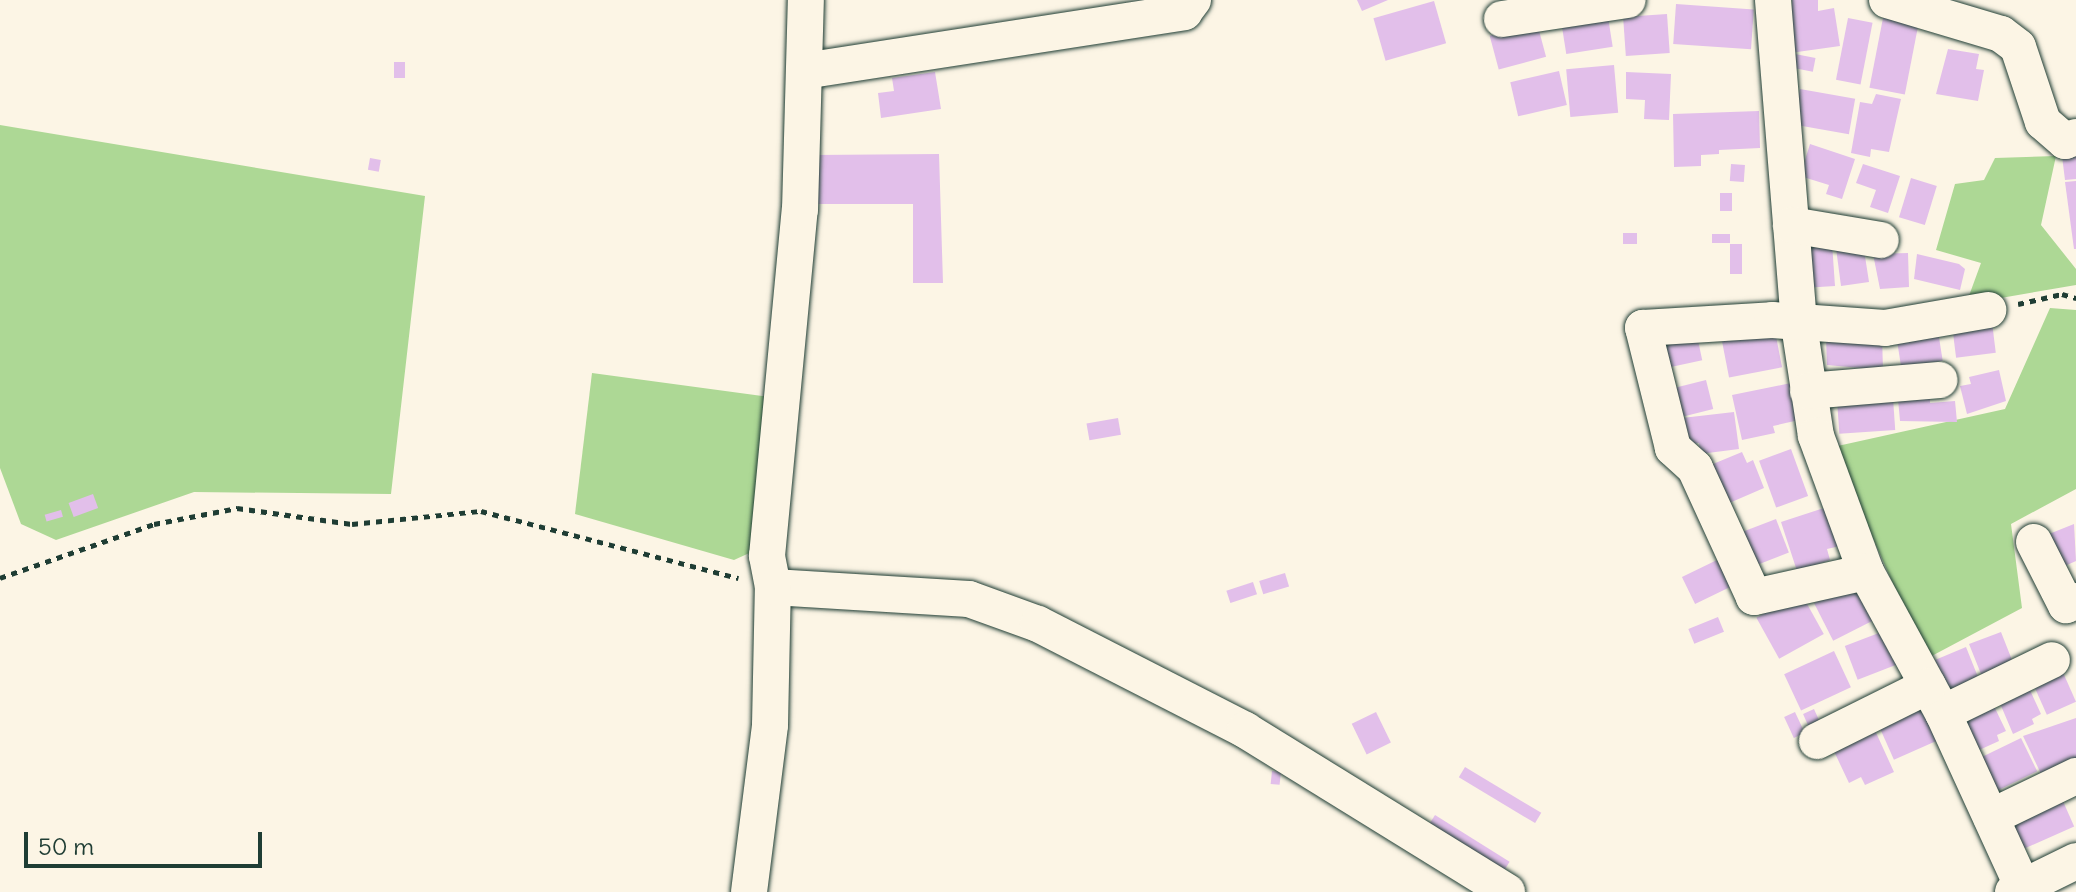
<!DOCTYPE html>
<html>
<head>
<meta charset="utf-8">
<style>
  body { margin:0 }
  #map { position:relative; width:2076px; height:892px; overflow:hidden; background:#fcf5e5; font-family:Delius,sans-serif }
  div>[style] { position:absolute }
  .green>* { inset:0; background:#add895 }
  .building>* { inset:0; background:#e2bfea; transform-origin:0 0 }
  .path>* { height:5px; margin-top:-2.5px; transform-origin:0; background:repeating-linear-gradient(90deg,#1f3d34 0 6px,transparent 0 12px) }
  .roads { filter:drop-shadow(0 0 2px #1f3d34) drop-shadow(0 0 2px #1f3d34) }
  .minor>* { height:36px; margin:-18px; padding:0 18px; transform-origin:18px; border-radius:18px; background:#fcf5e5 }
  span { translate:-50% -50%; white-space:nowrap; text-align:center; line-height:1.15; -webkit-text-stroke:7px #fcf5e5; paint-order:stroke }
  .scale { position:absolute; left:24px; top:832px; width:238px; height:36px; box-sizing:border-box; border:4px solid #1f3d34; border-top:0; padding-left:10px; font-size:24px; line-height:28px; white-space:nowrap; color:#1f3d34; -webkit-text-stroke:6px #fcf5e5; paint-order:stroke }
</style>
</head>
<body>
<div id="map">
  <div class="green">
    <i style="clip-path:polygon(0 125px,425px 196px,391px 494px,194px 492px,56px 540px,21px 524px,0 468px)"></i>
    <i style="clip-path:polygon(2056px 156px,2041px 225px,2076px 269px,2076px 285px,1966px 304px,1981px 263px,1936px 250px,1955px 184px,1984px 180px,1995px 158px)"></i>
    <i style="clip-path:polygon(2050px 308px,2076px 310px,2076px 489px,2011px 524px,2022px 608px,1926px 659px,1833px 447px,2005px 409px)"></i>
    <i style="clip-path:polygon(592px 373px,769px 397px,756px 550px,734px 560px,575px 514px)"></i>
  </div>
  <div class="building">
    <i style="clip-path:polygon(1357px 0,1388px 0,1362px 11px)"></i>
    <i style="clip-path:polygon(1792px 0,1818px 0,1818px 11px,1834px 8px,1840px 46px,1790px 53px)"></i>
    <i style="left:1434px;top:1px;width:44px;height:63px;rotate:74deg"></i>
    <i style="left:1676px;top:4px;width:78px;height:40px;rotate:4deg"></i>
    <i style="left:1667px;top:14px;width:39px;height:44px;rotate:86deg"></i>
    <i style="left:1608px;top:17px;width:30px;height:47px;rotate:81deg"></i>
    <i style="left:1848px;top:18px;width:25px;height:63px;rotate:11deg"></i>
    <i style="left:1883px;top:18px;width:36px;height:71px;rotate:11deg"></i>
    <i style="left:1537px;top:23px;width:35px;height:49px;rotate:75deg"></i>
    <i style="clip-path:polygon(1948px 49px,1979px 54px,1976px 69px,1984px 70px,1978px 101px,1936px 94px)"></i>
    <i style="left:1790px;top:53px;width:26px;height:14px;rotate:11deg"></i>
    <i style="left:394px;top:62px;width:11px;height:16px"></i>
    <i style="left:1614px;top:65px;width:48px;height:48px;rotate:85deg"></i>
    <i style="left:1559px;top:71px;width:35px;height:50px;rotate:77deg"></i>
    <i style="clip-path:polygon(935px 72px,941px 109px,881px 118px,878px 93px,894px 91px,892px 78px)"></i>
    <i style="clip-path:polygon(1626px 72px,1671px 74px,1669px 120px,1644px 119px,1645px 100px,1626px 99px)"></i>
    <i style="left:1800px;top:89px;width:56px;height:36px;rotate:10deg"></i>
    <i style="clip-path:polygon(1876px 94px,1901px 99px,1889px 152px,1871px 149px,1870px 157px,1851px 153px,1860px 102px,1872px 104px)"></i>
    <i style="clip-path:polygon(1759px 111px,1760px 148px,1719px 150px,1719px 154px,1701px 155px,1701px 166px,1674px 167px,1673px 114px)"></i>
    <i style="clip-path:polygon(1810px 144px,1855px 159px,1842px 199px,1826px 194px,1829px 185px,1800px 176px)"></i>
    <i style="clip-path:polygon(939px 154px,943px 283px,913px 283px,913px 204px,813px 204px,813px 155px)"></i>
    <i style="clip-path:polygon(2076px 154px,2076px 179px,2065px 180px,2062px 156px)"></i>
    <i style="left:370px;top:158px;width:11px;height:12px;rotate:10deg"></i>
    <i style="left:1731px;top:164px;width:14px;height:17px;rotate:4deg"></i>
    <i style="clip-path:polygon(1863px 164px,1900px 176px,1888px 213px,1870px 207px,1876px 190px,1856px 183px)"></i>
    <i style="left:1911px;top:178px;width:27px;height:41px;rotate:17deg"></i>
    <i style="clip-path:polygon(2076px 181px,2076px 249px,2074px 249px,2065px 182px)"></i>
    <i style="left:1720px;top:193px;width:12px;height:18px"></i>
    <i style="left:1623px;top:233px;width:14px;height:11px"></i>
    <i style="left:1730px;top:234px;width:9px;height:18px;rotate:90deg"></i>
    <i style="left:1832px;top:243px;width:43px;height:28px;rotate:86deg"></i>
    <i style="left:1742px;top:244px;width:30px;height:12px;rotate:90deg"></i>
    <i style="clip-path:polygon(1836px 248px,1864px 250px,1869px 282px,1841px 286px)"></i>
    <i style="clip-path:polygon(1908px 253px,1909px 287px,1880px 289px,1873px 254px)"></i>
    <i style="clip-path:polygon(1917px 254px,1959px 264px,1965px 269px,1960px 290px,1914px 279px)"></i>
    <i style="left:1992px;top:322px;width:31px;height:40px;rotate:83deg"></i>
    <i style="left:1696px;top:331px;width:30px;height:44px;rotate:78deg"></i>
    <i style="left:1775px;top:331px;width:37px;height:54px;rotate:79deg"></i>
    <i style="left:1938px;top:331px;width:30px;height:42px;rotate:81deg"></i>
    <i style="clip-path:polygon(1882px 336px,1883px 370px,1827px 365px,1826px 338px)"></i>
    <i style="clip-path:polygon(1999px 370px,2006px 401px,1967px 414px,1960px 386px,1971px 384px,1969px 377px)"></i>
    <i style="left:1706px;top:380px;width:30px;height:37px;rotate:76deg"></i>
    <i style="clip-path:polygon(1791px 383px,1799px 420px,1773px 426px,1775px 433px,1742px 440px,1732px 395px)"></i>
    <i style="clip-path:polygon(1930px 397px,1930px 403px,1955px 401px,1957px 422px,1900px 421px,1898px 399px)"></i>
    <i style="left:1893px;top:398px;width:32px;height:56px;rotate:86deg"></i>
    <i style="clip-path:polygon(1734px 412px,1739px 449px,1700px 454px,1699px 443px,1685px 445px,1682px 418px)"></i>
    <i style="left:1118px;top:418px;width:17px;height:32px;rotate:80deg"></i>
    <i style="left:1791px;top:449px;width:50px;height:34px;rotate:70deg"></i>
    <i style="clip-path:polygon(1742px 452px,1747px 463px,1753px 460px,1764px 488px,1727px 504px,1713px 464px)"></i>
    <i style="left:93px;top:494px;width:15px;height:26px;rotate:70deg"></i>
    <i style="clip-path:polygon(1827px 507px,1840px 546px,1827px 549px,1830px 560px,1797px 571px,1781px 522px)"></i>
    <i style="left:61px;top:510px;width:7px;height:17px;rotate:74deg"></i>
    <i style="left:1776px;top:519px;width:36px;height:44px;rotate:69deg"></i>
    <i style="clip-path:polygon(2074px 524px,2076px 561px,2058px 569px,2044px 536px)"></i>
    <i style="left:1717px;top:560px;width:30px;height:39px;rotate:64deg"></i>
    <i style="left:1285px;top:573px;width:14px;height:27px;rotate:73deg"></i>
    <i style="left:1253px;top:582px;width:13px;height:28px;rotate:72deg"></i>
    <i style="left:1856px;top:582px;width:42px;height:47px;rotate:63deg"></i>
    <i style="left:1801px;top:593px;width:47px;height:51px;rotate:61deg"></i>
    <i style="left:1718px;top:617px;width:16px;height:32px;rotate:68deg"></i>
    <i style="left:1884px;top:631px;width:36px;height:42px;rotate:69deg"></i>
    <i style="clip-path:polygon(2001px 632px,2012px 660px,2003px 664px,2005px 670px,1983px 679px,1969px 644px)"></i>
    <i style="clip-path:polygon(1966px 647px,1980px 682px,1948px 690px,1935px 660px)"></i>
    <i style="left:1834px;top:651px;width:40px;height:55px;rotate:65deg"></i>
    <i style="left:2061px;top:668px;width:37px;height:32px;rotate:66deg"></i>
    <i style="clip-path:polygon(2029px 688px,2041px 714px,2032px 719px,2034px 724px,2013px 734px,1999px 701px)"></i>
    <i style="clip-path:polygon(1993px 704px,2006px 731px,1997px 735px,1999px 741px,1977px 751px,1962px 718px)"></i>
    <i style="left:1921px;top:705px;width:39px;height:47px;rotate:66deg"></i>
    <i style="left:1814px;top:709px;width:17px;height:12px;rotate:66deg"></i>
    <i style="left:1376px;top:712px;width:34px;height:27px;rotate:64deg"></i>
    <i style="left:1795px;top:712px;width:23px;height:12px;rotate:65deg"></i>
    <i style="clip-path:polygon(2076px 718px,2076px 762px,2043px 778px,2023px 736px)"></i>
    <i style="clip-path:polygon(1873px 726px,1894px 772px,1865px 785px,1861px 777px,1849px 783px,1831px 745px)"></i>
    <i style="left:2021px;top:738px;width:37px;height:47px;rotate:64deg"></i>
    <i style="left:1465px;top:767px;width:89px;height:12px;rotate:31deg"></i>
    <i style="left:1272px;top:771px;width:9px;height:13px;rotate:6deg"></i>
    <i style="left:2062px;top:799px;width:30px;height:60px;rotate:66deg"></i>
    <i style="left:1435px;top:815px;width:88px;height:11px;rotate:32deg"></i>
  </div>
  <div class="path">
    <i style="left:2018px;top:304px;width:45px;rotate:-12.8deg"></i>
    <i style="left:2062px;top:294px;width:15px;rotate:16deg"></i>
    <i style="left:0;top:578px;width:163px;rotate:-19.3deg"></i>
    <i style="left:154px;top:524px;width:85px;rotate:-10.9deg"></i>
    <i style="left:237px;top:508px;width:116px;rotate:7.9deg"></i>
    <i style="left:352px;top:524px;width:130px;rotate:-5.8deg"></i>
    <i style="left:481px;top:511px;width:266px;rotate:14.6deg"></i>
  </div>
  <div class="roads">
    <div class="minor">
      <i style="left:1773px;top:0;width:326px;rotate:85.4deg"></i>
      <i style="left:1799px;top:325px;width:112px;rotate:81.3deg"></i>
      <i style="left:1816px;top:436px;width:145px;rotate:69.8deg"></i>
      <i style="left:1866px;top:572px;width:161px;rotate:61.4deg"></i>
      <i style="left:1943px;top:713px;width:197px;rotate:65.4deg"></i>
      <i style="left:1887px;top:0;width:119px;rotate:16.6deg"></i>
      <i style="left:2001px;top:34px;width:21px;rotate:37deg"></i>
      <i style="left:2018px;top:47px;width:79px;rotate:71.6deg"></i>
      <i style="left:2043px;top:122px;width:29px;rotate:41deg"></i>
      <i style="left:2065px;top:141px;width:12px;rotate:-20deg"></i>
      <i style="left:1502px;top:19px;width:127px;rotate:-8.6deg"></i>
      <i style="left:804px;top:71px;width:385px;rotate:-8.8deg"></i>
      <i style="left:1184px;top:12px;width:15px;rotate:-53deg"></i>
      <i style="left:1791px;top:225px;width:91px;rotate:9.5deg"></i>
      <i style="left:1808px;top:391px;width:132px;rotate:-4.8deg"></i>
      <i style="left:2034px;top:542px;width:71px;rotate:63.1deg"></i>
      <i style="left:2066px;top:605px;width:11px;rotate:-22deg"></i>
      <i style="left:1866px;top:572px;width:115px;rotate:167.4deg"></i>
      <i style="left:1754px;top:597px;width:142px;rotate:-114.6deg"></i>
      <i style="left:1695px;top:468px;width:30px;rotate:-138deg"></i>
      <i style="left:1673px;top:448px;width:124px;rotate:-104deg"></i>
      <i style="left:1643px;top:328px;width:129px;rotate:-3.5deg"></i>
      <i style="left:1772px;top:320px;width:113px;rotate:4deg"></i>
      <i style="left:1885px;top:328px;width:105px;rotate:-9.9deg"></i>
      <i style="left:773px;top:587px;width:196px;rotate:3.5deg"></i>
      <i style="left:969px;top:599px;width:73px;rotate:19.9deg"></i>
      <i style="left:1038px;top:624px;width:233px;rotate:27.1deg"></i>
      <i style="left:1245px;top:730px;width:308px;rotate:31.7deg"></i>
      <i style="left:1943px;top:713px;width:121px;rotate:-25.9deg"></i>
      <i style="left:1817px;top:741px;width:124px;rotate:-26.4deg"></i>
      <i style="left:1991px;top:817px;width:94px;rotate:-25.8deg"></i>
      <i style="left:749px;top:892px;width:168px;rotate:-82.8deg"></i>
      <i style="left:770px;top:725px;width:138px;rotate:-88.8deg"></i>
      <i style="left:773px;top:587px;width:32px;rotate:-101deg"></i>
      <i style="left:767px;top:556px;width:348px;rotate:-84.6deg"></i>
      <i style="left:800px;top:210px;width:210px;rotate:-88.4deg"></i>
      <i style="left:2013px;top:892px;width:70px;rotate:-26.2deg"></i>
    </div>
  </div>
  <div class="scale">50 m</div>
</div>
</body>
</html>
